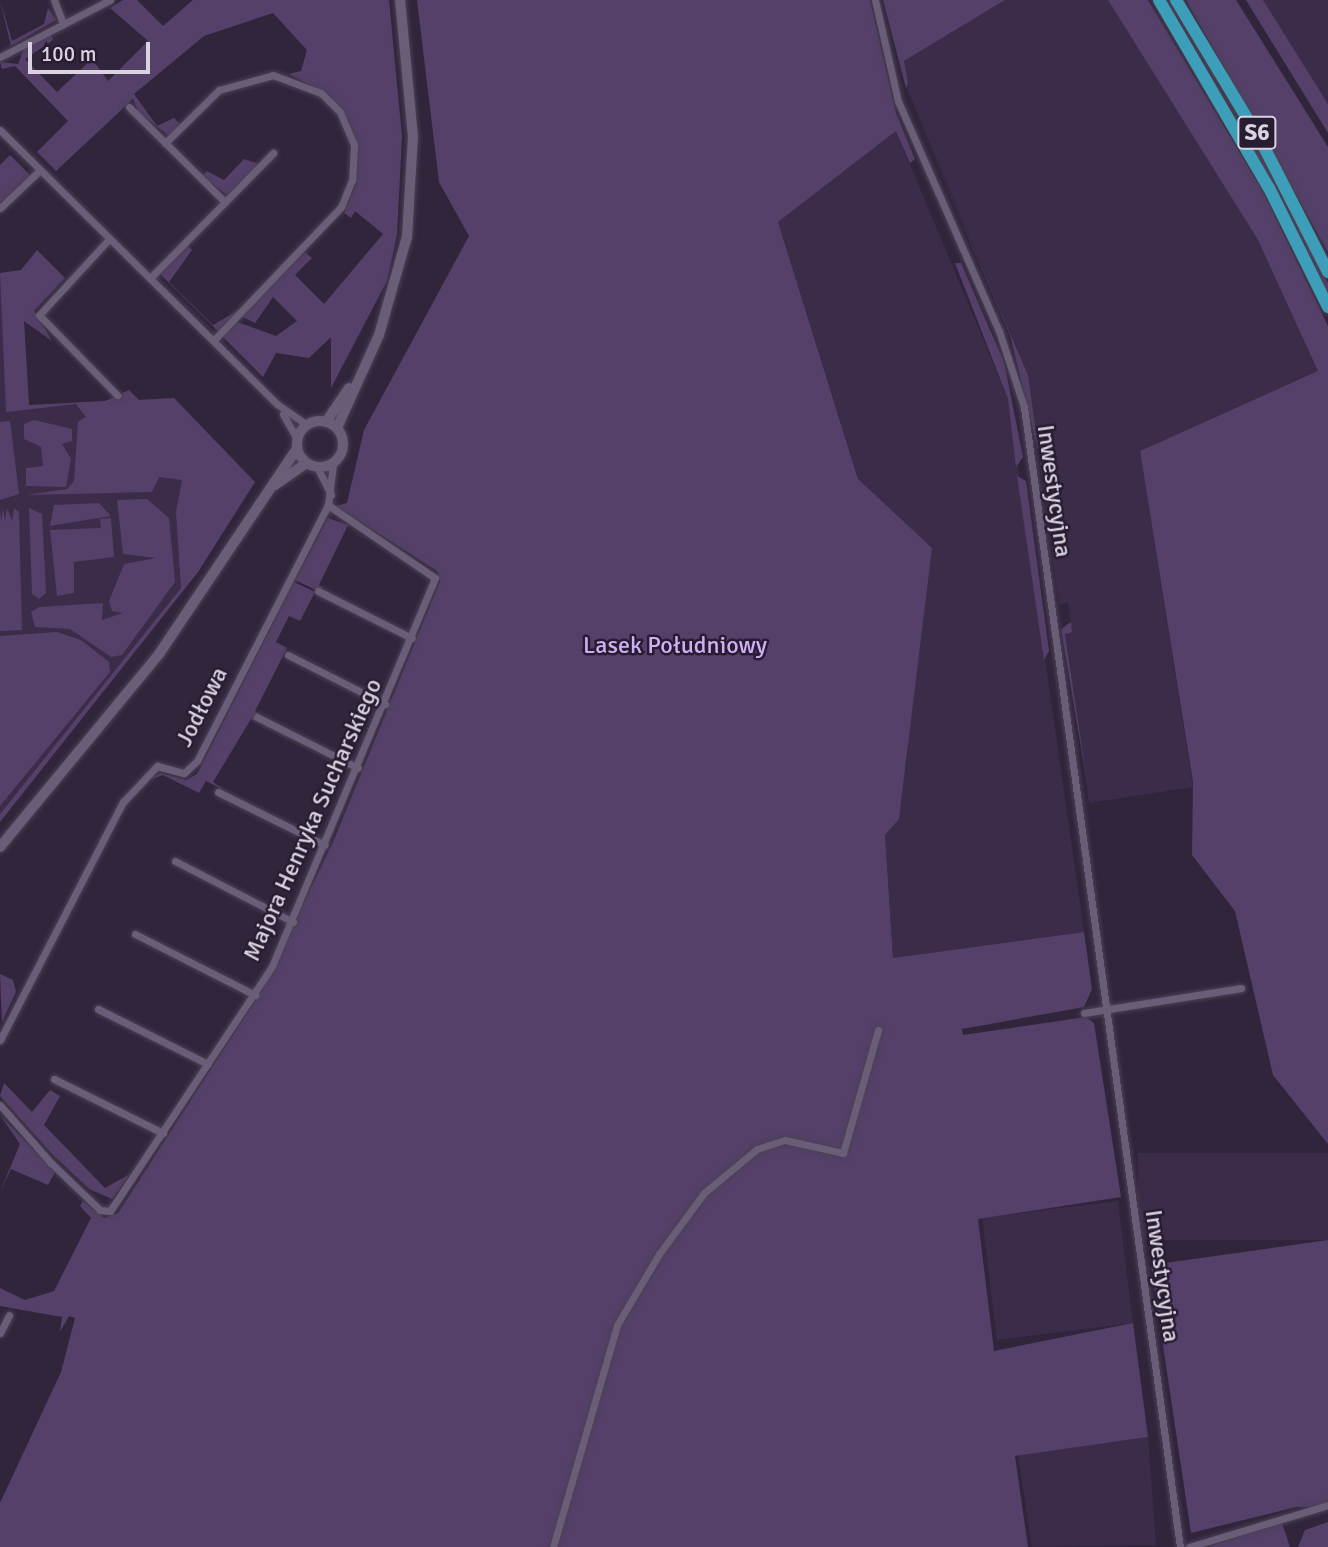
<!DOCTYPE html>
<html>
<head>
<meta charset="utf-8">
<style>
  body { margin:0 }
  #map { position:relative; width:1328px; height:1547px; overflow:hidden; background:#31253c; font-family:Signika,sans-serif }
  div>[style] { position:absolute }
  .built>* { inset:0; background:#3b2c49; transform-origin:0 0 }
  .green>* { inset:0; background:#554069 }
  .roads { filter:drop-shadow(0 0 2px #4b4154) drop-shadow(0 0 2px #4b4154) }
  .minor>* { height:7px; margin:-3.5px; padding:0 3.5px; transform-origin:3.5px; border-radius:3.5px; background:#6a5d77 }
  .secondary>* { height:10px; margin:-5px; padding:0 5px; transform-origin:5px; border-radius:5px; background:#6a5d77 }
  .secondary>.ring { margin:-5px; padding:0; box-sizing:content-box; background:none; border:10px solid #6a5d77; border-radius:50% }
  .motorway>* { height:12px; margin:-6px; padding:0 6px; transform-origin:6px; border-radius:6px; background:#3c9eb8 }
  span { translate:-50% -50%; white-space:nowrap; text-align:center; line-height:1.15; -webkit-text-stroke:5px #271c32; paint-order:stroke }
  .shield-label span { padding:2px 5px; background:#271c32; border:2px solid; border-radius:5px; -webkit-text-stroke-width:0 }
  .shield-label { font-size:23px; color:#d9d3e1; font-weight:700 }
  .street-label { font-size:24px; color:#d9d3e1 }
  .park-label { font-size:24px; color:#d1aff4 }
  .scale { position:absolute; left:28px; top:42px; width:122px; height:32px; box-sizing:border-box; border:4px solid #d9d3e1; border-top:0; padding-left:9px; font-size:21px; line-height:24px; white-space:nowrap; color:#d9d3e1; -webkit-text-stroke:5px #271c32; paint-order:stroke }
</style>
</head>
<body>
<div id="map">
  <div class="built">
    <i style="clip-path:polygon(1005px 0,1108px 0,1258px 240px,1319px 371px,1140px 451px,1193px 787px,1089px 803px,1065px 633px,1072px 632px,1068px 603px,1059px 604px,1028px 375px,905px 84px,904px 61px)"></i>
    <i style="clip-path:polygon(1263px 0,1328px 0,1328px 104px,1285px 36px)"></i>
    <i style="clip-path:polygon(896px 131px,1008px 399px,1084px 932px,893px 958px,885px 835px,899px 818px,908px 750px,859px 481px,778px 222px)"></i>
    <i style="clip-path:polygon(21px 270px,29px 405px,174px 398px,255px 482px,198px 572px,0 821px,0 273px)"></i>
    <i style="left:1328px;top:1153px;width:87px;height:190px;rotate:90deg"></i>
    <i style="left:1118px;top:1201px;width:123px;height:137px;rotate:83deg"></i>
    <i style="clip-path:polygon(1148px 1437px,1156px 1545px,1032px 1547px,1018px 1455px)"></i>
  </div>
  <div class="green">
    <i style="clip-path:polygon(0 0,12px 41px,44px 24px,48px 8px,56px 20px,11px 46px)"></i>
    <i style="clip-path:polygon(123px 0,137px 0,163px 26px,193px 0,389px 0,402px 136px,397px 235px,387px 281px,331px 388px,331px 337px,309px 358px,276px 353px,263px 377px,222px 336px,237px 322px,276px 336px,297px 321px,273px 297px,255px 323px,241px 316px,305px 252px,312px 258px,295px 275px,324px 304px,383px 234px,355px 211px,351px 218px,344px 213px,356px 185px,354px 133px,329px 95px,289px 74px,301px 71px,307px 50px,273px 13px,204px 36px,134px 94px,157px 126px,174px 118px,180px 124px,168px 135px,139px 113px,133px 99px,56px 171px,37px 152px,68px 121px,15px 66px,2px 69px,0 62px,18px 64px,24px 48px,51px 34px,53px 40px,25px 59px,57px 92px,92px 59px,108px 81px,148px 41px,110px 8px)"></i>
    <i style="clip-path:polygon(417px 0,870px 0,896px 113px,915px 159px,910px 163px,896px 131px,778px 222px,858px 479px,932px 548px,899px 819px,885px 835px,893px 958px,1084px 932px,1092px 989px,1084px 1007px,962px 1029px,963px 1035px,1086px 1017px,1094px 1023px,1121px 1197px,978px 1219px,994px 1351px,1133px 1323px,1148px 1437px,1015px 1456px,1028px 1547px,0 1547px,0 1503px,61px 1372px,75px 1318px,69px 1316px,60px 1332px,62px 1317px,0 1306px,0 1288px,25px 1300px,54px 1291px,91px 1218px,80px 1206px,83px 1201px,104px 1218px,118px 1213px,262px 990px,333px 842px,440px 581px,437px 571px,336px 506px,347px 503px,364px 430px,469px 236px,439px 182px)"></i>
    <i style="clip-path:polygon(883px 0,1005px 0,904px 61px,908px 83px,906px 88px)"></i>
    <i style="clip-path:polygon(1108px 0,1148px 0,1263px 192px,1328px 326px,1328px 1144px,1273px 1075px,1235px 911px,1192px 855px,1193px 782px,1140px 451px,1318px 371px,1258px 240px)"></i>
    <i style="clip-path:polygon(1186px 0,1236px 0,1328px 147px,1328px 252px)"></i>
    <i style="clip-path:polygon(1246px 0,1263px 0,1328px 104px,1328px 133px)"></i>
    <i style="clip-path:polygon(913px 107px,1028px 375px,1039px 454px,1010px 335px)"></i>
    <i style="clip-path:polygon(1251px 135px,1328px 283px,1328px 295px,1247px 138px)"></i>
    <i style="clip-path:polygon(10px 155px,30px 175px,0 204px,0 165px)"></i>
    <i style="clip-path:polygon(244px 159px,259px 164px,227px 195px,202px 176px,207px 171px,224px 180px)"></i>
    <i style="clip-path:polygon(187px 245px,192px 250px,169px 282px,213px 325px,240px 309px,218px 331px,159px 273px)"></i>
    <i style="clip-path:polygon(37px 250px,65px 278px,34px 311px,52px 341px,24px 321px,29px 405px,105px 401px,129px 390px,139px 400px,174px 398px,255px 482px,198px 572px,0 822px,0 814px,181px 588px,176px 512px,182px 480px,159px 477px,152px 492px,27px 495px,67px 489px,74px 481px,78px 422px,86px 417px,76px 404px,6px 412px,0 273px,21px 270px)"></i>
    <i style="clip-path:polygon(955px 263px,961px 263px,1004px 362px,1023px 457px,1016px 467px,1008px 399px)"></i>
    <i style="clip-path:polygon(34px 420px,72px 429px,72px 441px,62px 444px,71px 459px,66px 487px,26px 486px,26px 468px,43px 466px,41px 447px,24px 439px,24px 424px)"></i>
    <i style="clip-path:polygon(10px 421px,19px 494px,0 500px,0 422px)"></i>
    <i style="clip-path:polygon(1017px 476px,1026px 481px,1049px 651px,1044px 660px)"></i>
    <i style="clip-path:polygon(147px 499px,169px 518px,175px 582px,122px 655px,111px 657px,70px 629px,35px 627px,31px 612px,39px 607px,103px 603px,102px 620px,123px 613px,112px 611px,109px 601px,124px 564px,156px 558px,123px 554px,117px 500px)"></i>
    <i style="clip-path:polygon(99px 503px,111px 516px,50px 526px,54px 505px)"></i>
    <i style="clip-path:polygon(0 508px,1px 522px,3px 508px,5px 521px,7px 508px,12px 521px,14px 508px,19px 512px,22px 630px,0 631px)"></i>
    <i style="clip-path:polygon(29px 508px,42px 514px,46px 593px,39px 599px,32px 594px)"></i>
    <i style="clip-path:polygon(111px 518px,114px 557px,74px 562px,74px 593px,57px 596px,50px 530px,101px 528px,100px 519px)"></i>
    <i style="clip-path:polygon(328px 518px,348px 525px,319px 585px,323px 588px,316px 590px,295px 580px)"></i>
    <i style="clip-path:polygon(294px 582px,315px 592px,300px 621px,289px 616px,276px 642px,287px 648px,255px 711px,296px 742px,251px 719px,213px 782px,224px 790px,206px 781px,199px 793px,163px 775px,149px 780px,160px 773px,186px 780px,197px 774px)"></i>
    <i style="clip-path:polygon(1071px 622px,1072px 632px,1065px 634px,1088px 788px,1061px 629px)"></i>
    <i style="clip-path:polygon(57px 632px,81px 640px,109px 662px,110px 672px,0 806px,0 636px)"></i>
    <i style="clip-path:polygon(0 974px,13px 980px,16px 992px,2px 1022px)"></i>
    <i style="clip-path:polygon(4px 1083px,32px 1112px,50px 1090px,60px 1096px,44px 1125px,105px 1188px,130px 1174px,112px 1199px,89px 1189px,52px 1154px,0 1096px)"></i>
    <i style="clip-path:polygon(0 1115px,55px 1172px,48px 1185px,11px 1169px,0 1192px,20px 1144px)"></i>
    <i style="clip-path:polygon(1328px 1240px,1328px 1507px,1296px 1507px,1191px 1533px,1151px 1265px)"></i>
    <i style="clip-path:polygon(1328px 1522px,1328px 1547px,1298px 1547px,1305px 1530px)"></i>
    <i style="clip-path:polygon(1282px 1523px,1290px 1547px,1207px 1547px)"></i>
  </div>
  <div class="roads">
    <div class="minor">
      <i style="left:54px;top:0;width:26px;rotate:69deg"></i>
      <i style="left:875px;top:0;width:104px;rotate:77.2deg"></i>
      <i style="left:898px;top:101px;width:251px;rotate:66.3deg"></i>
      <i style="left:999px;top:331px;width:80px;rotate:71.8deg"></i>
      <i style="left:1024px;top:407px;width:1151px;rotate:82.21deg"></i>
      <i style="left:0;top:57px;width:124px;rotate:-27.4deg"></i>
      <i style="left:129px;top:107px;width:135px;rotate:44.7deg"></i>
      <i style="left:225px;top:202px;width:107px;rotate:134.6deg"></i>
      <i style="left:0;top:130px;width:390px;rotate:44.7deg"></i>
      <i style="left:277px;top:404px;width:37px;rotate:35deg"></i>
      <i style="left:165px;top:143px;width:76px;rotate:-44.5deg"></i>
      <i style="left:219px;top:90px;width:56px;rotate:-15.5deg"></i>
      <i style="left:273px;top:75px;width:51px;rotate:20.6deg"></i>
      <i style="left:321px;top:93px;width:27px;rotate:45deg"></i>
      <i style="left:340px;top:112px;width:36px;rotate:67deg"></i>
      <i style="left:354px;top:145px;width:35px;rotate:93deg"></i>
      <i style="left:352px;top:180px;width:29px;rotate:112deg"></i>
      <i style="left:341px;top:207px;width:185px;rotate:133.7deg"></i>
      <i style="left:225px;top:202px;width:69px;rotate:-45.6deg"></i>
      <i style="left:0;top:208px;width:55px;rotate:-43.5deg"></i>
      <i style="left:109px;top:239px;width:103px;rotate:132.6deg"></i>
      <i style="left:39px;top:315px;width:112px;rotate:45.7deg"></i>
      <i style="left:283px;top:414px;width:29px;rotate:61deg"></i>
      <i style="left:317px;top:467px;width:31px;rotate:63deg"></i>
      <i style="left:318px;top:591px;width:105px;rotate:26.6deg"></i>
      <i style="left:288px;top:655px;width:109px;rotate:26.8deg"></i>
      <i style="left:257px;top:717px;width:113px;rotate:26.8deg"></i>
      <i style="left:218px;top:792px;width:119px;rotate:26.4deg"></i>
      <i style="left:175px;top:861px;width:133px;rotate:27.3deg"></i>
      <i style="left:135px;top:934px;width:135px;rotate:26.9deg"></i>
      <i style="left:98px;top:1009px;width:123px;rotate:26.6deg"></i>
      <i style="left:1084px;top:1013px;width:159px;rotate:-9deg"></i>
      <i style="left:0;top:1040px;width:268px;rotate:-62.7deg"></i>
      <i style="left:123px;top:802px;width:50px;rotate:-46.6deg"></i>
      <i style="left:157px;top:766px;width:28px;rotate:15deg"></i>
      <i style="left:184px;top:773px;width:18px;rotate:-43deg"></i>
      <i style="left:197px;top:761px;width:288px;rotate:-62.9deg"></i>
      <i style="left:328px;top:505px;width:41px;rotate:-83deg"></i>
      <i style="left:54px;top:1079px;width:122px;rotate:26.4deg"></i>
      <i style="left:0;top:1105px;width:77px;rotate:48.7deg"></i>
      <i style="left:51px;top:1163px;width:68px;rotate:43.8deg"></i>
      <i style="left:100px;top:1210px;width:10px;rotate:6deg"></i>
      <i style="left:110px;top:1211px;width:294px;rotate:-56.5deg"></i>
      <i style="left:272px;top:966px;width:421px;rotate:-67.2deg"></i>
      <i style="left:435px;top:578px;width:130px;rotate:-145.7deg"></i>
      <i style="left:0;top:1333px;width:20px;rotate:-63deg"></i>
      <i style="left:553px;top:1547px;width:231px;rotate:-73.9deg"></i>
      <i style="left:617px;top:1325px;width:82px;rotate:-59.4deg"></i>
      <i style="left:659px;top:1254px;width:76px;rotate:-53.6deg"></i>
      <i style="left:704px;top:1193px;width:69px;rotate:-39.7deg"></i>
      <i style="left:757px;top:1149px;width:29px;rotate:-18deg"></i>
      <i style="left:785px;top:1140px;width:59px;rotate:12.6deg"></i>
      <i style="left:843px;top:1153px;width:128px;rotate:-74.1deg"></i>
      <i style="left:1189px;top:1547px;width:145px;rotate:-16.8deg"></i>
    </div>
    <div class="secondary">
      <i class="ring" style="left:297px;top:421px;width:36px;height:36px"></i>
      <i style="left:326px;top:422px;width:41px;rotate:-55.9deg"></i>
      <i style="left:337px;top:428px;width:102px;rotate:-65.7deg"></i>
      <i style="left:379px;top:335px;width:102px;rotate:-74.1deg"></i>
      <i style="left:407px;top:237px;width:100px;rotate:-86.6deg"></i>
      <i style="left:413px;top:137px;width:138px;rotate:-95.4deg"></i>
      <i style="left:275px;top:485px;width:38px;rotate:-35deg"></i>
      <i style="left:0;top:847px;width:250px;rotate:-50.5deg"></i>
      <i style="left:159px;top:654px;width:247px;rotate:-56.1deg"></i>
    </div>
    <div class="motorway">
      <i style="left:1159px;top:0;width:218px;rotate:59.7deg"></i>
      <i style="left:1269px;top:188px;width:133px;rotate:63.6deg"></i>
      <i style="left:1176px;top:0;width:167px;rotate:59deg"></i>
      <i style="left:1262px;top:143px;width:145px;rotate:62.9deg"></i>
    </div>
  </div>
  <div class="shield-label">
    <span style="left:1257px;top:133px">S6</span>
  </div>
  <div class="street-label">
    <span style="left:1054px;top:491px;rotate:82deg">Inwestycyjna</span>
    <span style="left:202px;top:707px;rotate:-63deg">Jodłowa</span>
    <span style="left:313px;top:820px;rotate:-66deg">Majora Henryka Sucharskiego</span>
    <span style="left:1162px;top:1276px;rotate:82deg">Inwestycyjna</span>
  </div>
  <div class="park-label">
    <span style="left:675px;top:646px">Lasek Południowy</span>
  </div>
  <div class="scale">100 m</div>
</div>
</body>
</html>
